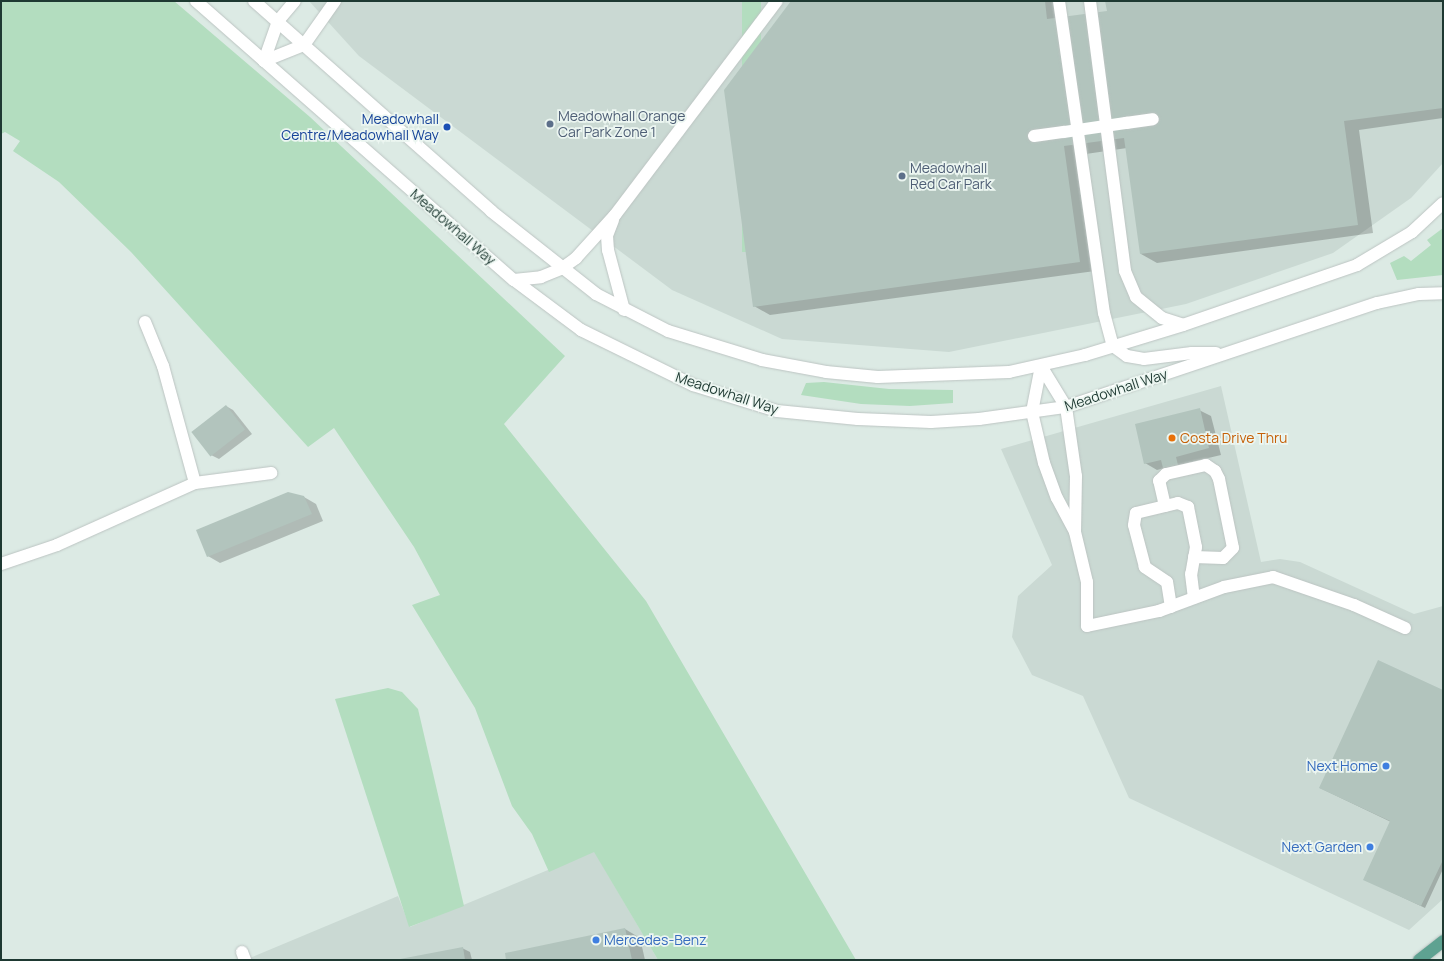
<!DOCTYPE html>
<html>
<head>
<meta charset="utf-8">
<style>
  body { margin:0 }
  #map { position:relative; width:1444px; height:961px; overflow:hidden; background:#dceae4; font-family:Manrope,sans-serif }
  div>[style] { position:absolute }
  .built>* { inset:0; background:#cad9d3 }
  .green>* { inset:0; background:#b3ddbf; transform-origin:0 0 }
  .shadow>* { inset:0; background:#0003 }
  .building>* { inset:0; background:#b2c4bd; transform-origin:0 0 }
  .roads { filter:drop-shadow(0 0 1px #bcc4c2) drop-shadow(0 0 1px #bcc4c2) }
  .minor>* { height:12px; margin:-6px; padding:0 6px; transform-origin:6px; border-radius:6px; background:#fff }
  .major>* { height:12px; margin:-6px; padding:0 6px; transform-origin:6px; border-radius:6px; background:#5ea291 }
  .minor-bridge>* { height:12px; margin:-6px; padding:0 6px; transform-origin:6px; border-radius:6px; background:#fff }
  .dots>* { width:11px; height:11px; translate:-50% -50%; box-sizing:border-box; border:2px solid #ecf6f1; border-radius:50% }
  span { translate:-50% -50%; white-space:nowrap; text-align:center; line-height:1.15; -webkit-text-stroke:3.5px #ecf6f1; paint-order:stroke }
  .service-label { font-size:14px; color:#4e5e75 }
  .left { translate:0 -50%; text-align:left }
  .transit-label { font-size:14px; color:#164399 }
  .right { translate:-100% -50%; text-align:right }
  .street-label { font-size:14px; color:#1e3932 }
  .food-label { font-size:14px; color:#c56008 }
  .shop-label { font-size:14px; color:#366cbe }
  .frame { position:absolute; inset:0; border:2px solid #1e3932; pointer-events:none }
</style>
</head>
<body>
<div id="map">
  <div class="built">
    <i style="clip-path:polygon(309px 1px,1443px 1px,1443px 163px,1411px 198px,1333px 253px,1186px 304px,949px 352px,782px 339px,672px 290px,359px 56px)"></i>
    <i style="clip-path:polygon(1221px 386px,1261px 562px,1280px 559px,1300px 562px,1414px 614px,1443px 606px,1443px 899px,1409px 930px,1129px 798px,1083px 696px,1032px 675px,1012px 637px,1018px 596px,1052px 565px,1001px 449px)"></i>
    <i style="clip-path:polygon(594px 851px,658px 960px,245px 960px,398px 896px,410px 927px)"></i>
  </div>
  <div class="green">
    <i style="clip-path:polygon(1px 1px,174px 1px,310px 117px,565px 356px,504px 424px,646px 601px,856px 960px,658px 960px,594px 852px,549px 872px,532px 834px,512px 806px,475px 708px,412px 605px,440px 595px,414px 547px,334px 428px,308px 447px,131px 252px,59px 182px,13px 151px,20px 141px,5px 132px,1px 134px)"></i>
    <i style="left:742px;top:1px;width:19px;height:251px"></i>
    <i style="clip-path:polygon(1443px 228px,1443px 275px,1397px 280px,1390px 263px,1404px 256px,1411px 261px,1431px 245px,1427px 240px)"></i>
    <i style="clip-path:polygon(824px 382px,889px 389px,953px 390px,953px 403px,910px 406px,861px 404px,801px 395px,806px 383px)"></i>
    <i style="clip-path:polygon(388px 688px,402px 692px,418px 709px,464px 906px,409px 927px,335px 699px)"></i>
  </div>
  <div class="shadow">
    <i style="clip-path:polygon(792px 1px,1059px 1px,1061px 18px,1108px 12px,1106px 1px,1443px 1px,1443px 118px,1359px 130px,1373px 233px,1157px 263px,1141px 254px,1127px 148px,1079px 155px,1095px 271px,770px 315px,754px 306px)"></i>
    <i style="clip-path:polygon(226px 406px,233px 410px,252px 434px,219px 459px,211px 455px)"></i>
    <i style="clip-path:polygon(1199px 410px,1211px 416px,1221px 455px,1187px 463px,1176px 474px,1165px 468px,1157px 470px,1145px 463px)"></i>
    <i style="clip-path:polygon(304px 497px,316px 504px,323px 521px,220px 563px,208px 556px)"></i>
    <i style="clip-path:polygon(1443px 691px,1443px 869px,1425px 908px,1368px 881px,1391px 822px,1320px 788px)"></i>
    <i style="clip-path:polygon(625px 929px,640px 938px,645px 960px,507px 960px)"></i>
    <i style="clip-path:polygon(462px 948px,470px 952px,472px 960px,402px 960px)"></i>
  </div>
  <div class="building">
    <i style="clip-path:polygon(791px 1px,1045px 1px,1047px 19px,1107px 11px,1105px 1px,1443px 1px,1443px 108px,1344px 121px,1358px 225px,1140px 254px,1124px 138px,1064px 146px,1080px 262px,753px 307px,724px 90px)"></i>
    <i style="left:226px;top:405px;width:31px;height:44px;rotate:52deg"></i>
    <i style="clip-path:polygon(1200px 408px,1209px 448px,1176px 457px,1178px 465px,1163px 468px,1161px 460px,1144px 464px,1135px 424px)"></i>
    <i style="clip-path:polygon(288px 492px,304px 496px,312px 514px,207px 557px,196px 530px)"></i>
    <i style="clip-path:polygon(1378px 660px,1443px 690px,1443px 860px,1421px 906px,1363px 880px,1390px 821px,1319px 788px)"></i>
    <i style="clip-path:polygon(625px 928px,632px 960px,506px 960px,505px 953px)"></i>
    <i style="clip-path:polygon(463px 947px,465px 960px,400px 960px,400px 959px)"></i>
  </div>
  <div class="roads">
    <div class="minor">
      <i style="left:196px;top:1px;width:423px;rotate:41.3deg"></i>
      <i style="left:514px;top:280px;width:84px;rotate:36.7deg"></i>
      <i style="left:581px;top:330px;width:125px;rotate:26.2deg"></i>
      <i style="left:693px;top:385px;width:88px;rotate:17.2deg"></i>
      <i style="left:777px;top:411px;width:81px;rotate:5.6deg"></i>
      <i style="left:858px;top:419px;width:73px;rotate:2.4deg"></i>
      <i style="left:931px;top:422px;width:48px;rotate:-3.6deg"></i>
      <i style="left:979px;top:419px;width:88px;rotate:-7.9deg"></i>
      <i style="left:1066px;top:407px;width:328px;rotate:-18.5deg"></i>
      <i style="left:1377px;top:303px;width:43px;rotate:-12.1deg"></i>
      <i style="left:1419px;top:294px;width:24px;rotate:-2deg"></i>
      <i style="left:254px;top:1px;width:317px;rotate:41.5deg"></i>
      <i style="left:491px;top:211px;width:134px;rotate:38.3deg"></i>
      <i style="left:596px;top:294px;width:81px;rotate:27.2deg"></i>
      <i style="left:668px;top:331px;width:98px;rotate:17.1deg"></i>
      <i style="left:762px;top:360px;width:65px;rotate:10.6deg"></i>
      <i style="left:826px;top:372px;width:52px;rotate:5.5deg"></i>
      <i style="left:878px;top:377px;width:131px;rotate:-2.2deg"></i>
      <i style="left:1009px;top:372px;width:78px;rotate:-12.6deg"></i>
      <i style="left:1085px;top:355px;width:102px;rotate:-17deg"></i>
      <i style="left:1183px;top:325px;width:184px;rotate:-19deg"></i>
      <i style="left:1357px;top:265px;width:64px;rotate:-31deg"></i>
      <i style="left:1412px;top:232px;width:42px;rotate:-43.1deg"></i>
      <i style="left:1059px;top:1px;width:315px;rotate:81.8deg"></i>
      <i style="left:1104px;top:313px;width:34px;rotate:75deg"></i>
      <i style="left:1113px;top:346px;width:17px;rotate:36deg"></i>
      <i style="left:1127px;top:356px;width:17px;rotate:10deg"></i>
      <i style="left:1144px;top:359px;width:48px;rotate:-7.1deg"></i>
      <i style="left:1192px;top:353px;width:24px"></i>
      <i style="left:1090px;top:1px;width:272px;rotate:82.6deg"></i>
      <i style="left:1125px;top:271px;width:28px;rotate:67deg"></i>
      <i style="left:1136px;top:297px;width:33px;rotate:39deg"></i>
      <i style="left:1162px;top:318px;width:22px;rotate:18deg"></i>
      <i style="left:264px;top:61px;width:43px;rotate:-21.8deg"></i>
      <i style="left:304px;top:45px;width:54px;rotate:-54.8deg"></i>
      <i style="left:264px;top:61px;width:42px;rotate:-70.7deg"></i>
      <i style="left:278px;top:21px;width:26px;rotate:-50deg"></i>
      <i style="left:1126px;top:123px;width:27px;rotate:-8deg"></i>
      <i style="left:1034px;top:136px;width:30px;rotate:-8deg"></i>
      <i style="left:613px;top:220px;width:17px;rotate:111deg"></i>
      <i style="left:607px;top:236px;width:14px;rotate:86deg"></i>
      <i style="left:608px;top:250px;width:62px;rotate:75.1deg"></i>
      <i style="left:514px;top:280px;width:27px;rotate:-6deg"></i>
      <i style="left:541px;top:277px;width:22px;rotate:-22deg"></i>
      <i style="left:561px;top:269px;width:19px;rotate:-36deg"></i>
      <i style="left:576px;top:258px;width:58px;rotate:-47.8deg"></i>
      <i style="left:615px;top:215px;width:268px;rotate:-52.9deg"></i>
      <i style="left:145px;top:322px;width:48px;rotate:67.8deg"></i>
      <i style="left:163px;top:366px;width:121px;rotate:74.7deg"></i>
      <i style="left:1041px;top:366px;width:47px;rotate:101.1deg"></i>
      <i style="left:1032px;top:412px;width:52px;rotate:76.8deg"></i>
      <i style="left:1044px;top:463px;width:37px;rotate:70deg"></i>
      <i style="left:1057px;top:498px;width:38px;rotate:62deg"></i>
      <i style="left:1075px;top:532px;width:51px;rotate:76.5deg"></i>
      <i style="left:1087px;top:582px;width:44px;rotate:90deg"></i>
      <i style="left:1087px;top:626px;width:74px;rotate:-11.8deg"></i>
      <i style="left:1159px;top:611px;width:69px;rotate:-20.3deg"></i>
      <i style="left:1224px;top:587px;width:50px;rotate:-11.5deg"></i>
      <i style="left:1273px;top:577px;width:86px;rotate:19.1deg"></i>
      <i style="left:1354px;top:605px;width:56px;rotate:24.3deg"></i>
      <i style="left:1041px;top:366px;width:48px;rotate:58.6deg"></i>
      <i style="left:1066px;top:407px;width:70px;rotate:81.8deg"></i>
      <i style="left:1076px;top:476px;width:55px;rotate:91deg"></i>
      <i style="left:1165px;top:506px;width:26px;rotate:-103deg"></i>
      <i style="left:1159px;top:481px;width:10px;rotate:-45deg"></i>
      <i style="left:1166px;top:474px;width:41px;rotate:-12.7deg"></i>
      <i style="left:1206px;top:465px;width:11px;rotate:34deg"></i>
      <i style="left:1215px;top:471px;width:9px;rotate:63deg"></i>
      <i style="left:1219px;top:479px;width:70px;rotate:78.5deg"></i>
      <i style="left:1233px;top:548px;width:14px;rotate:135deg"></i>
      <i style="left:1223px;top:558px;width:29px;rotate:-178deg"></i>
      <i style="left:1px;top:564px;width:59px;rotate:-18.7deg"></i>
      <i style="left:57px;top:545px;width:151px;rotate:-24.2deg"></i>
      <i style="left:195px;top:483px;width:77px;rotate:-7.5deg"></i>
      <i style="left:1171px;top:607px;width:25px;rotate:-99deg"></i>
      <i style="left:1167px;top:582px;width:27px;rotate:-146deg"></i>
      <i style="left:1145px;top:567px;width:43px;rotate:-104.7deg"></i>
      <i style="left:1134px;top:525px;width:12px;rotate:-81deg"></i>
      <i style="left:1136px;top:513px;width:43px;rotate:-13.4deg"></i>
      <i style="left:1178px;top:503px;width:11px;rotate:22deg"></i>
      <i style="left:1188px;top:507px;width:41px;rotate:78.7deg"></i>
      <i style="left:1196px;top:547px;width:27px;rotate:100deg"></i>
      <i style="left:1191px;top:574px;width:24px;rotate:83deg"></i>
      <i style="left:242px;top:952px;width:9px;rotate:69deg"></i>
    </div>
    <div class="major">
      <i style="left:1419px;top:960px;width:31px;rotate:-38deg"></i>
    </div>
  </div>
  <div class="minor-bridge">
    <i style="left:1064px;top:132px;width:63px;rotate:-8.3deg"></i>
  </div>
  <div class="dots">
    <i style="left:550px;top:124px;background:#5c6f8a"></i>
    <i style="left:447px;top:127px;background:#1a4fb4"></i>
    <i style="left:902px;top:176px;background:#5c6f8a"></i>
    <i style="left:1172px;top:438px;background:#e8710a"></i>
    <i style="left:1386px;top:766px;background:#3f7fe0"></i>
    <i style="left:1370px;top:847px;background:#3f7fe0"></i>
    <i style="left:596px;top:940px;background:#3f7fe0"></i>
  </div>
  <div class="service-label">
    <span class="left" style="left:558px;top:124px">Meadowhall Orange<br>Car Park Zone 1</span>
    <span class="left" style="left:910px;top:176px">Meadowhall<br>Red Car Park</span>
  </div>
  <div class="transit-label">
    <span class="right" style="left:439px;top:127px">Meadowhall<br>Centre/Meadowhall Way</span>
  </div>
  <div class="street-label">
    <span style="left:453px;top:227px;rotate:41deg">Meadowhall Way</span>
    <span style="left:1116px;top:390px;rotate:-18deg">Meadowhall Way</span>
    <span style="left:727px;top:393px;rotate:18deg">Meadowhall Way</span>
  </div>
  <div class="food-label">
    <span class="left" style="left:1180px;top:438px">Costa Drive Thru</span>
  </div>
  <div class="shop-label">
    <span class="right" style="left:1378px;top:766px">Next Home</span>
    <span class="right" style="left:1362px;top:847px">Next Garden</span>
    <span class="left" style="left:604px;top:940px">Mercedes-Benz</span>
  </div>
  <div class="frame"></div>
</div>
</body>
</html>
